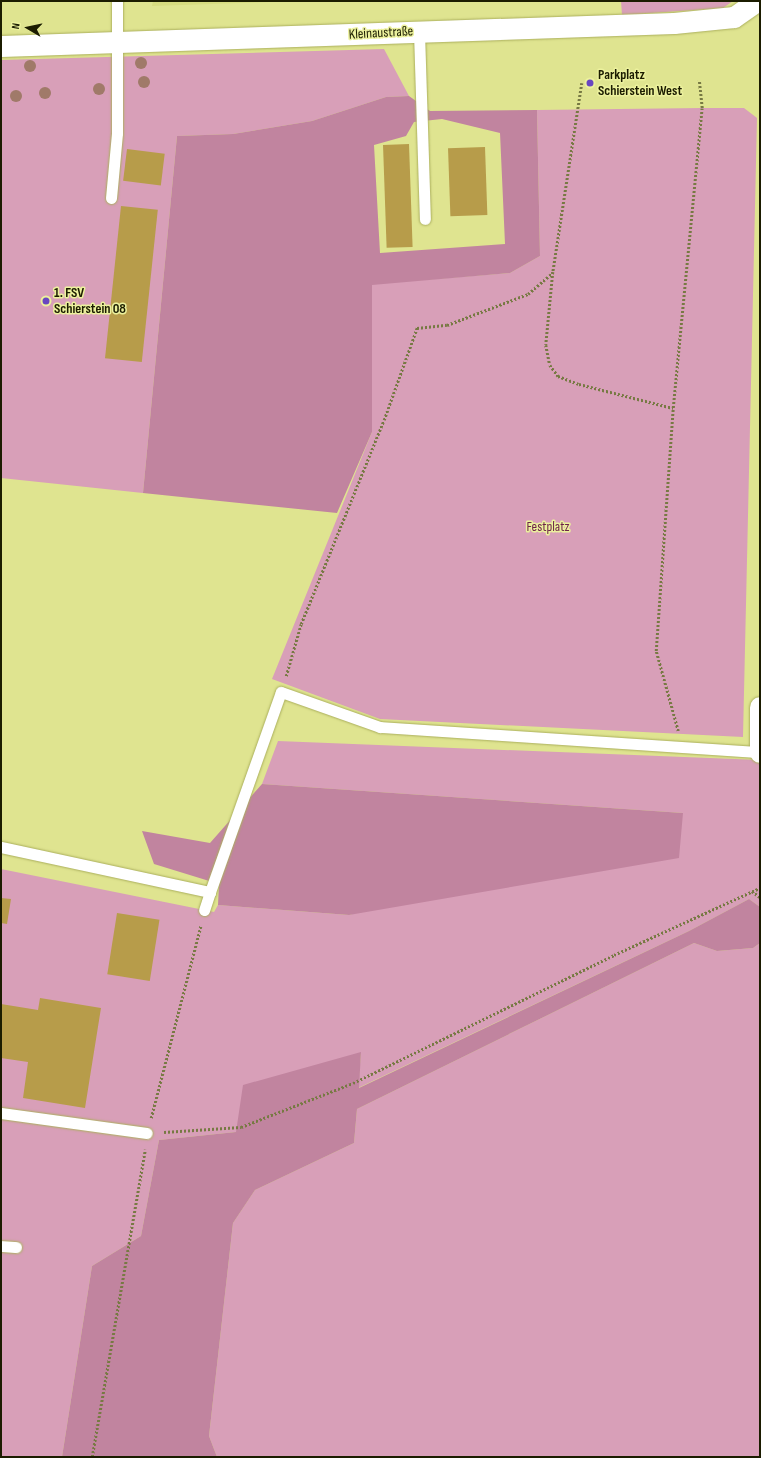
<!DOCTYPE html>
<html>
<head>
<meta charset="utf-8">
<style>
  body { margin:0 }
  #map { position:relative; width:761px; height:1458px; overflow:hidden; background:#dfe490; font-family:"Sofia Sans Condensed",sans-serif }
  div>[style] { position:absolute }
  .built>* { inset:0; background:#d7dc80 }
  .green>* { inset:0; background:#d89fb8 }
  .forest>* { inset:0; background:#c1849f }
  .building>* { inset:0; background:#b79c4a; transform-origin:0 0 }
  .path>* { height:2.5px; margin-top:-1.25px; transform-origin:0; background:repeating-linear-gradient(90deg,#777943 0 2px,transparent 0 4px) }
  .roads { filter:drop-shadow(0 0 1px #abaf5d) drop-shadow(0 0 1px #abaf5d) }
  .service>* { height:11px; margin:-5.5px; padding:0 5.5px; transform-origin:5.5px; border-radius:5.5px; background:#fff }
  .minor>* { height:21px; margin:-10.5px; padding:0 10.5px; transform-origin:10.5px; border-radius:10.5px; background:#fff }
  .trees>* { width:12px; height:12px; margin:-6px; border-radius:50%; background:#a07a69 }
  .dots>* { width:11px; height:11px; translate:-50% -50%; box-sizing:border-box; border:2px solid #ecf19d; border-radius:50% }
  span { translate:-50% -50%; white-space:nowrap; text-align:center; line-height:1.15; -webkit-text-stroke:3px #ecf19d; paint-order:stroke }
  .street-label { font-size:14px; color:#1b1c00 }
  .poi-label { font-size:14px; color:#1b1c00; font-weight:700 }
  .left { translate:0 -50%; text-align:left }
  .park-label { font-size:14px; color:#6d2349 }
  .frame { position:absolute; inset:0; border:2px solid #1b1c00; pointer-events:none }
  .north { position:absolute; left:8px; top:8px; width:40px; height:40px; -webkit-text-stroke:3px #ecf19d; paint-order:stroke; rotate:279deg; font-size:11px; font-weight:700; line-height:16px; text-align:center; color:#1b1c00 }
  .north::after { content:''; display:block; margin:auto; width:14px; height:18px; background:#1b1c00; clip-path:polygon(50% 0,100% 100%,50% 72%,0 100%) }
</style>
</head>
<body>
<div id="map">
  <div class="built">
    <i style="clip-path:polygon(153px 1px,301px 1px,152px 6px)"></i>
  </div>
  <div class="green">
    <i style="clip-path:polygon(607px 1px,733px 1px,723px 8px,622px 15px,621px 1px)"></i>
    <i style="clip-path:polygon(384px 49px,409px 96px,386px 97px,312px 121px,233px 134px,177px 136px,143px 493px,1px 478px,1px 60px)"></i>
    <i style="clip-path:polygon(702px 108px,744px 108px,757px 118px,743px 737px,380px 719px,272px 679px,372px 432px,372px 284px,510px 273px,540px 256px,537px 110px)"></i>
    <i style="clip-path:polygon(278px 741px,760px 760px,760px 907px,749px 899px,689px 931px,358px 1088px,361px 1053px,236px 1132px,159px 1140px,141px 1236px,92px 1266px,62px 1457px,1px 1457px,1px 869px,214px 912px,218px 905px,349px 915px,683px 813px,262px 784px)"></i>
    <i style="clip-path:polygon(694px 943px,717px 951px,753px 948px,760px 943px,760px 1457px,217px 1457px,209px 1436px,233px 1223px,255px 1190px,354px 1143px,357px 1109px)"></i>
  </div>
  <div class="forest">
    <i style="clip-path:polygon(evenodd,409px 96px,430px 111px,537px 110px,540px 256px,510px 273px,372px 285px,372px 432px,337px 513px,143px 493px,177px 136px,233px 134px,312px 121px,386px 97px,409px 96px,442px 119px,500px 133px,505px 244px,380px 253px,374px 145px,406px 136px,414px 122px,442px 119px)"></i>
    <i style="clip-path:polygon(262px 784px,683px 813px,679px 858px,349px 915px,218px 905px,219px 884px,154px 864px,142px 831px,210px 843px)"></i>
    <i style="clip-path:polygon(749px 899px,760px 907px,760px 943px,753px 948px,717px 951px,694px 943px,357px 1109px,354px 1143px,255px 1190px,233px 1223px,209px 1436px,217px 1457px,62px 1457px,92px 1266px,141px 1236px,159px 1140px,236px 1132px,243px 1085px,361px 1052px,359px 1088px,689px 931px)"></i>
  </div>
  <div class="building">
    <i style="left:409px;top:144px;width:103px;height:26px;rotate:88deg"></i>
    <i style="left:485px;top:147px;width:68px;height:37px;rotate:88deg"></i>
    <i style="left:127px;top:149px;width:38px;height:32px;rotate:7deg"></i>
    <i style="left:121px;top:206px;width:37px;height:153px;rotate:6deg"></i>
    <i style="clip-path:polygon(1px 898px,11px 899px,7px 924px,1px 923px)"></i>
    <i style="left:117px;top:913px;width:43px;height:62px;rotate:9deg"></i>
    <i style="clip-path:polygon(40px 998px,101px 1008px,85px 1108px,23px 1098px,28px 1062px,1px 1058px,1px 1004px,38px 1010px)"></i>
  </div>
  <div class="path">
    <i style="left:582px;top:83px;width:191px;rotate:98.7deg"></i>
    <i style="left:553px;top:272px;width:73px;rotate:95.5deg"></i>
    <i style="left:546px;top:345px;width:20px;rotate:79deg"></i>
    <i style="left:550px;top:365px;width:14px;rotate:54deg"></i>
    <i style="left:558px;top:376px;width:22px;rotate:21deg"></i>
    <i style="left:579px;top:384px;width:97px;rotate:14.3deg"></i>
    <i style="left:286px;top:676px;width:54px;rotate:-73.9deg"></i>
    <i style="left:301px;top:624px;width:220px;rotate:-67.9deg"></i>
    <i style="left:384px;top:420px;width:98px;rotate:-70.3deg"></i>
    <i style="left:417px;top:328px;width:30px;rotate:-6deg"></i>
    <i style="left:447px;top:325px;width:87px;rotate:-20.9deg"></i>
    <i style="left:528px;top:294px;width:33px;rotate:-41deg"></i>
    <i style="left:678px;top:731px;width:83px;rotate:-105.4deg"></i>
    <i style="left:656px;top:651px;width:244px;rotate:-86deg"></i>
    <i style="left:673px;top:408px;width:301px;rotate:-84.5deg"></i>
    <i style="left:702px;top:108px;width:28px;rotate:-96deg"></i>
    <i style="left:752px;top:891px;width:10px;rotate:37deg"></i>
    <i style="left:151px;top:1118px;width:199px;rotate:-75.5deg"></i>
    <i style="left:164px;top:1132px;width:77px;rotate:-3.7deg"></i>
    <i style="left:241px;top:1127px;width:120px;rotate:-21.4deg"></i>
    <i style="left:353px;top:1083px;width:291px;rotate:-26.1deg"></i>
    <i style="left:614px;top:955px;width:161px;rotate:-24.7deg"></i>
    <i style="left:92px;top:1457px;width:312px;rotate:-80.2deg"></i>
  </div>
  <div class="roads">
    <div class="service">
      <i style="left:419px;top:32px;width:187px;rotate:88.2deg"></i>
      <i style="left:111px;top:198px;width:65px;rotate:-84.7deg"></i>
      <i style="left:117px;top:133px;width:132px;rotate:-90deg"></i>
      <i style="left:1px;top:847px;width:214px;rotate:12.2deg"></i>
      <i style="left:210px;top:892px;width:19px;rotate:108deg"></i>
      <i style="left:210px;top:892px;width:212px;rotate:-70.5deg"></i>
      <i style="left:281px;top:692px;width:105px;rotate:19.5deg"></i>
      <i style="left:380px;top:727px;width:380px;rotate:3.8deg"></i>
      <i style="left:1px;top:1113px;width:147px;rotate:7.8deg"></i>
      <i style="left:1px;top:1246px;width:15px;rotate:4deg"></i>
    </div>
    <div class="minor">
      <i style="left:1px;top:46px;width:673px;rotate:-1.96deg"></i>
      <i style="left:674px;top:23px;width:60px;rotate:-5.7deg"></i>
      <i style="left:734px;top:17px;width:28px;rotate:-35deg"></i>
      <i style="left:760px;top:707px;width:45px;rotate:90deg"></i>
    </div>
  </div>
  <div class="trees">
    <i style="left:141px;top:63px"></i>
    <i style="left:30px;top:66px"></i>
    <i style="left:144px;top:82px"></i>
    <i style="left:99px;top:89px"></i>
    <i style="left:45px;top:93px"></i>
    <i style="left:16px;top:96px"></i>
  </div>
  <div class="dots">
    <i style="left:590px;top:83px;background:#6947c0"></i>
    <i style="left:46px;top:301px;background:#6947c0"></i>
  </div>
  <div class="street-label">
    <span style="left:381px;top:33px;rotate:-3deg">Kleinaustraße</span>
  </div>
  <div class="poi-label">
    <span class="left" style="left:598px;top:83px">Parkplatz<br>Schierstein West</span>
    <span class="left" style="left:54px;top:301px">1. FSV<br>Schierstein 08</span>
  </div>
  <div class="park-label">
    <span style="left:548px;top:527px">Festplatz</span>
  </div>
  <div class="frame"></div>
  <div class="north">N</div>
</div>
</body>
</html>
